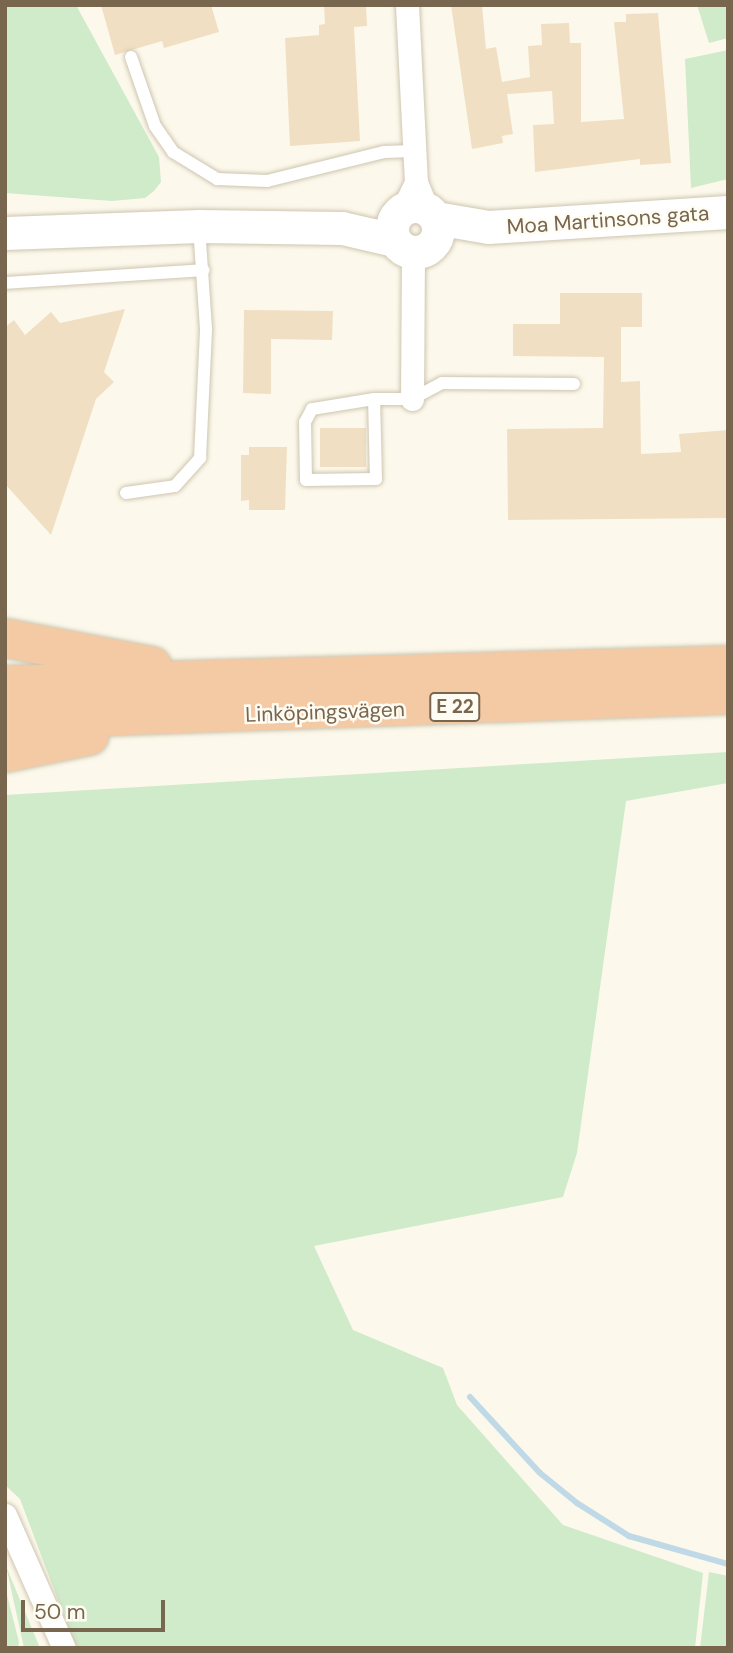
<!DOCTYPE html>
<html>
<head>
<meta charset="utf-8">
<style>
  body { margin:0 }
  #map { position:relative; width:733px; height:1653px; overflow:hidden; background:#fcf9ec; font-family:"DM Sans",sans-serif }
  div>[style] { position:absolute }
  .green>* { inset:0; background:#d0ebca }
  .stream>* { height:6px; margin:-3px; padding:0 3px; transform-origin:3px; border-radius:3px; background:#c0d9e7 }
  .building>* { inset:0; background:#f1dfc4; transform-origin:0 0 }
  .roads { filter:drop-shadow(0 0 2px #cfc5b0) drop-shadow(0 0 2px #cfc5b0) }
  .lane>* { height:12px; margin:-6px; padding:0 6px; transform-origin:6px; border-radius:6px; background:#fff }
  .street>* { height:23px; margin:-11.5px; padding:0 11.5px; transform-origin:11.5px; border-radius:11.5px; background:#fff }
  .secondary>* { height:33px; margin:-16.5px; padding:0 16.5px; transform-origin:16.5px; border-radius:16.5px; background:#fff }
  .secondary>.ring { margin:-16.5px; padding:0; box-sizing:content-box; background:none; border:33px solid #fff; border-radius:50% }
  .highway>* { height:38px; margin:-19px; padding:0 19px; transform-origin:19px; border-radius:19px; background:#f4caa5 }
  span { translate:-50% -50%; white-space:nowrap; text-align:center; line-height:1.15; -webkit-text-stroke:5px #fffcf3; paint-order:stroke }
  .shield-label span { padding:2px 5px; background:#fffcf3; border:2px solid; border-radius:5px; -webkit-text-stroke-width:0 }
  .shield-label { font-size:19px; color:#78664e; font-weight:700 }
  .street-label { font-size:21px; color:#78664e }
  .frame { position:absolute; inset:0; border:7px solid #78664e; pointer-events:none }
  .scale { position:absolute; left:21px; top:1600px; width:144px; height:32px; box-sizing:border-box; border:4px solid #78664e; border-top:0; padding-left:9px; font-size:21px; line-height:24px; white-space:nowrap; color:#78664e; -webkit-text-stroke:5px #fffcf3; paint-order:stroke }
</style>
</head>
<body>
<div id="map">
  <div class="green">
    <i style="clip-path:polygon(5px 5px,76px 5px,159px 157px,161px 182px,154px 191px,145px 198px,112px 201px,5px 193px)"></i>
    <i style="clip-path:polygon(697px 5px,728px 5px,728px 38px,709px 43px)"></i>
    <i style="clip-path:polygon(728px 50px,728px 179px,691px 188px,685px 59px)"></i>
    <i style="clip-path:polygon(728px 752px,728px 783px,626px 801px,577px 1153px,563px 1197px,314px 1246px,353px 1330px,443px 1368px,457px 1405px,563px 1525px,703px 1573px,695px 1648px,76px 1648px,20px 1499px,5px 1485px,5px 795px)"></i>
    <i style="clip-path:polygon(6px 1566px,40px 1648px,24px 1648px)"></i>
    <i style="clip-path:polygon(709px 1572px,728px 1576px,728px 1648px,700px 1648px)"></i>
    <i style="clip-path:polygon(5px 1587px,19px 1642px,18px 1648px,5px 1648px)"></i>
  </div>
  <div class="stream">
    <i style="left:470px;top:1397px;width:103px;rotate:47.4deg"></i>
    <i style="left:540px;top:1473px;width:48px;rotate:39deg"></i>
    <i style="left:577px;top:1503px;width:62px;rotate:32.4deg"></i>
    <i style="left:629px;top:1536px;width:103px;rotate:15.8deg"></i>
  </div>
  <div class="building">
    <i style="clip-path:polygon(101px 5px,211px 5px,219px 32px,164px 48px,162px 41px,115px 55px)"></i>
    <i style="clip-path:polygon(324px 5px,366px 5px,367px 26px,354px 27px,360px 141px,290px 146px,285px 38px,319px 35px,319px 25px,325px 24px)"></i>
    <i style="clip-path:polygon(451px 5px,482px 5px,486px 49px,496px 47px,502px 82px,530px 77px,528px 46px,542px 45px,541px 24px,569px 23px,570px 43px,581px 43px,581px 122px,624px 119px,614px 22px,626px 22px,626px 14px,658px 13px,671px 163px,640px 165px,640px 159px,535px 172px,533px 125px,554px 124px,552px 91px,507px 94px,513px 134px,502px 136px,503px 143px,472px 149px)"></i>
    <i style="clip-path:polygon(560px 293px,642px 293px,642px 327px,621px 327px,621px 382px,640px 381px,641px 454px,681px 452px,679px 434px,728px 430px,728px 518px,508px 520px,507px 429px,603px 428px,604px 357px,513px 356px,513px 324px,560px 324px)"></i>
    <i style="clip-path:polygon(125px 309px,104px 372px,114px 382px,96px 399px,51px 535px,5px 484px,5px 327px,14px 320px,25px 335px,51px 312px,60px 323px)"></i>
    <i style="clip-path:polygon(244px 310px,333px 311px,332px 340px,271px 339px,271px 394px,243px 393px)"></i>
    <i style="left:320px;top:428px;width:46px;height:39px"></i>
    <i style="clip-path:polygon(249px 447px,287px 447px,285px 510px,249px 510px,249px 500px,241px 501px,241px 455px,249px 455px)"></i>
  </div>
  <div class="roads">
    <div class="lane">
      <i style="left:131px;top:57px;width:73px;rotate:70.8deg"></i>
      <i style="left:155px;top:126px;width:32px;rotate:55deg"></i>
      <i style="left:173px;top:152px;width:52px;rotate:31.5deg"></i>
      <i style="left:217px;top:179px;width:50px;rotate:2.3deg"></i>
      <i style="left:267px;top:181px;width:121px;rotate:-13.9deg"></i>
      <i style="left:384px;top:152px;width:30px;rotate:-2deg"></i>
      <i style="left:5px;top:283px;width:199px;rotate:-3.7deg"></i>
      <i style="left:374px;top:399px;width:63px;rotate:170.8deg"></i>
      <i style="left:312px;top:409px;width:15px;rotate:118deg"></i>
      <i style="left:305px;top:422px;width:58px;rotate:89deg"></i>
      <i style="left:306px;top:480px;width:70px;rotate:-0.8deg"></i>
      <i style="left:376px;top:479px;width:80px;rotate:-91.4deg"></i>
      <i style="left:374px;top:399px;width:38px"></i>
      <i style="left:412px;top:399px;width:34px;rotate:-28deg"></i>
      <i style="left:442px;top:383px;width:132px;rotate:0.4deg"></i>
      <i style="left:126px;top:493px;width:49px;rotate:-8.1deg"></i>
      <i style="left:175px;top:486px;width:38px;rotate:-48deg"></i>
      <i style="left:200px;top:458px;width:129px;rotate:-87.3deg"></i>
      <i style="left:206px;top:329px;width:102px;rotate:-93.9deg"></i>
    </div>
    <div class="street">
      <i style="left:407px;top:5px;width:177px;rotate:87.1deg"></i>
      <i style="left:416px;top:182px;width:29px;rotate:68deg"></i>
      <i style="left:403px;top:209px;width:30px;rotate:-64deg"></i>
      <i style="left:412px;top:399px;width:146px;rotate:-89.6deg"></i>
      <i style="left:5px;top:1515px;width:145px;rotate:66.1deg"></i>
    </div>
    <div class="secondary">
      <i class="ring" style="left:392px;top:206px;width:13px;height:13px"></i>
      <i style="left:436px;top:218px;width:53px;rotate:9.8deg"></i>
      <i style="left:488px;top:227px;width:240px;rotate:-3.6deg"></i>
      <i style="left:5px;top:233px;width:194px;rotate:-2.1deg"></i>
      <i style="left:199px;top:226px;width:143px;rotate:0.8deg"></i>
      <i style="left:342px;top:228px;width:53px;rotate:13deg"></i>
    </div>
    <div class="highway">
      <i style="left:5px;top:638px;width:150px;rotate:10.8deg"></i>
      <i style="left:5px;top:685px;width:723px;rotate:-1.58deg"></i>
      <i style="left:5px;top:720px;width:723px;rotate:-1.98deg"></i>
      <i style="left:5px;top:753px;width:86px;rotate:-11.4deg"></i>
    </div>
  </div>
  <div class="shield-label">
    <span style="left:455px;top:707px">E 22</span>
  </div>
  <div class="street-label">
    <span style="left:608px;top:220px;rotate:-4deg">Moa Martinsons gata</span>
    <span style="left:325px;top:712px;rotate:-2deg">Linköpingsvägen</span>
  </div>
  <div class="frame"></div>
  <div class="scale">50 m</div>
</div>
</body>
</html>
